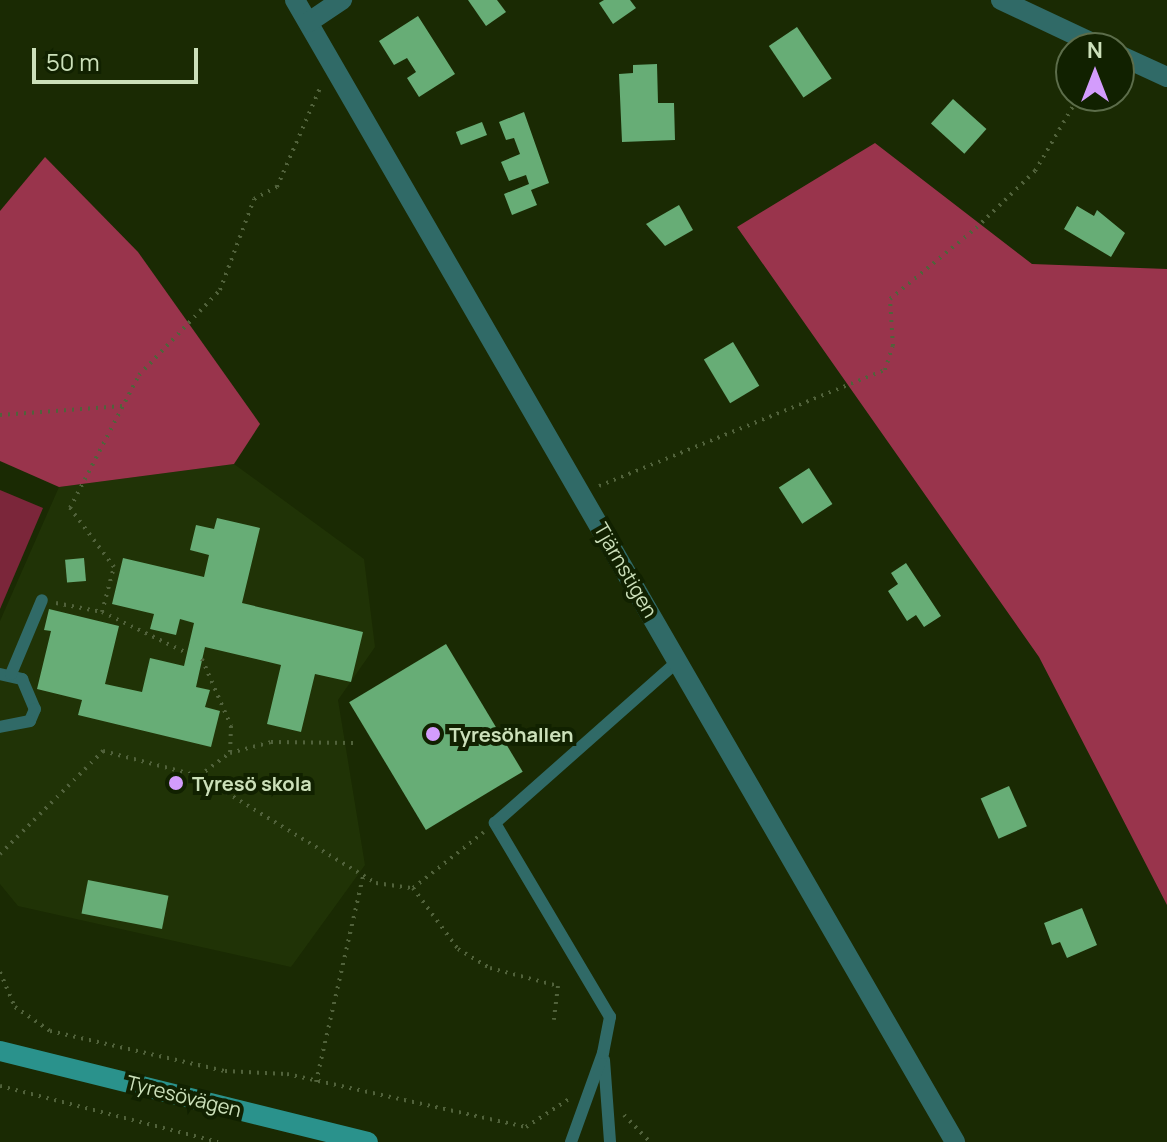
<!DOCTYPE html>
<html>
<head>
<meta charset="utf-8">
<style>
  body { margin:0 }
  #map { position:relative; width:1167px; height:1142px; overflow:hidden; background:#1a2a03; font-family:Manrope,sans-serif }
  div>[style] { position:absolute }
  .built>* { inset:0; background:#203306 }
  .green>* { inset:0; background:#7b263a }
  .forest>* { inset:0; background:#99344c }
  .building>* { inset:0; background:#67ad76; transform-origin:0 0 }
  .path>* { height:4px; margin-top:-2px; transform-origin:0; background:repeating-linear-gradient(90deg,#51623b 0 2px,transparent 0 8px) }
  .lane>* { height:12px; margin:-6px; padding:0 6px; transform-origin:6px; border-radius:6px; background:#306a67 }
  .street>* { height:20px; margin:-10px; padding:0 10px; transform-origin:10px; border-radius:10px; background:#306a67 }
  .secondary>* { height:20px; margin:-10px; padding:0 10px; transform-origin:10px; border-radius:10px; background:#2a928c }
  .dots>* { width:22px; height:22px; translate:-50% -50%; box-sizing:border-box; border:4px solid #112100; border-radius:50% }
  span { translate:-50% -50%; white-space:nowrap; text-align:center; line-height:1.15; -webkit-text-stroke:8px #112100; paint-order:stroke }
  .street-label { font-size:20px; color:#cce0ba }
  .poi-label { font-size:20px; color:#cce0ba; font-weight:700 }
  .left { translate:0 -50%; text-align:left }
  .north { position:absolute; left:1055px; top:32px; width:80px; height:80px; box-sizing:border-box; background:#112100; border:2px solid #5c6d4a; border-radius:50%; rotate:0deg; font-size:22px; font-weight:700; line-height:32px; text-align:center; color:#cce0ba }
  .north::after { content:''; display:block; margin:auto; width:28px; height:36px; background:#d39cfc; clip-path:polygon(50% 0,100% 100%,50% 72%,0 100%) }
  .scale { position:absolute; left:32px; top:48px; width:166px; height:36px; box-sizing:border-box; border:4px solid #cce0ba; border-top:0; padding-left:10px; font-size:24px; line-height:28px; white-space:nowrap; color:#cce0ba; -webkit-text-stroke:6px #112100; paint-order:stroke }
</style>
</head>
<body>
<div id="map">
  <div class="built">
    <i style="clip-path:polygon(234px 464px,364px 559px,375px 647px,338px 700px,365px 865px,291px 967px,18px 906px,0 884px,0 621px,59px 487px)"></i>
  </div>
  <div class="green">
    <i style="clip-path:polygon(0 490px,43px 508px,0 609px)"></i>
  </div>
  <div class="forest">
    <i style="clip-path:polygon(875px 143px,1032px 264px,1167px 269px,1167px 905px,1039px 657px,737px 227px)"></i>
    <i style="clip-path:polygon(45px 157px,138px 252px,260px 424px,234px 464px,59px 487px,0 461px,0 211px)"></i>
  </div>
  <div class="building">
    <i style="clip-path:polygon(468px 0,497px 0,506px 12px,486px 26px)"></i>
    <i style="clip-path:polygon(604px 0,630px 0,636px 8px,613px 24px,599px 3px)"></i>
    <i style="clip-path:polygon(418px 16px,455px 74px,419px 97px,407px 78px,416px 72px,407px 58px,394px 65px,379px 41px)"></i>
    <i style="left:797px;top:27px;width:62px;height:34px;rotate:56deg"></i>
    <i style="clip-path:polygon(657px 64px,658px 103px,674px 103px,675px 140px,622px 142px,619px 74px,633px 73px,633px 65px)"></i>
    <i style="left:953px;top:99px;width:45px;height:33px;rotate:42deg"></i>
    <i style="clip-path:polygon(524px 112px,549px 183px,531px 190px,537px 205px,512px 215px,504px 194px,529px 184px,526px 175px,509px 181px,501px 162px,520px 154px,514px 138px,506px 140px,499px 122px)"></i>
    <i style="left:482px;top:122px;width:14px;height:28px;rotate:69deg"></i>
    <i style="clip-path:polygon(679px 205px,693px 230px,665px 246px,646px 224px)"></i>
    <i style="clip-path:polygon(1077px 206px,1094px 216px,1097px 210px,1125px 233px,1111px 257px,1064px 229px)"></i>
    <i style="left:733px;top:342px;width:51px;height:34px;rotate:59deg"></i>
    <i style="left:809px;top:468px;width:43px;height:36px;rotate:57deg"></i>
    <i style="clip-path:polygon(217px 518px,260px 528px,242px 603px,363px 632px,351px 682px,315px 674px,301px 732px,267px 724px,281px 665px,205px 647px,196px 687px,210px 690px,205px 707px,220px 711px,211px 747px,78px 715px,82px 700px,37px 689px,51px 631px,44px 630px,49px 609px,119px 626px,105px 684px,142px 692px,150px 658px,184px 666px,194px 623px,180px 619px,176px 635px,150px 629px,154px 614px,112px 604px,123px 558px,204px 577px,209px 555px,190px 550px,196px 525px,214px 529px)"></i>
    <i style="left:84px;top:558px;width:23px;height:19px;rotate:85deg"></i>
    <i style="clip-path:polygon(906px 563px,941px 616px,924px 627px,916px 615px,907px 621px,888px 591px,898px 584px,891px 573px)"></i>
    <i style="left:446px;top:644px;width:149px;height:113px;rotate:59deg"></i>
    <i style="left:1009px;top:786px;width:44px;height:31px;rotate:66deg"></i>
    <i style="left:88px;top:880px;width:82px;height:34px;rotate:11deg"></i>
    <i style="clip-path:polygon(1082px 908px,1097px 945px,1067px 958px,1060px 942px,1052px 945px,1044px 923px)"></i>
  </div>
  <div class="path">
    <i style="left:0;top:415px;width:123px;rotate:-4.2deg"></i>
    <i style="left:599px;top:486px;width:309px;rotate:-22.1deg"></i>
    <i style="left:885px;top:370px;width:25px;rotate:-72deg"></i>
    <i style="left:893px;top:346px;width:47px;rotate:-93.7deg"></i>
    <i style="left:890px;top:299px;width:112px;rotate:-39.5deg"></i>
    <i style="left:976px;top:228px;width:82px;rotate:-44deg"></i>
    <i style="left:1035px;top:171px;width:87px;rotate:-59.6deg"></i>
    <i style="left:56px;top:603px;width:47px;rotate:11.1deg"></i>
    <i style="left:102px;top:612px;width:94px;rotate:25.8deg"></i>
    <i style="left:102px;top:612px;width:47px;rotate:-75.1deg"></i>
    <i style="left:114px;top:567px;width:74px;rotate:-126.7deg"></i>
    <i style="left:70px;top:508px;width:150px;rotate:-62.6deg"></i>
    <i style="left:139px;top:375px;width:117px;rotate:-46.4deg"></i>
    <i style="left:220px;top:290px;width:97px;rotate:-69.5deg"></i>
    <i style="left:254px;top:199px;width:26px;rotate:-28deg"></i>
    <i style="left:277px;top:187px;width:110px;rotate:-66.5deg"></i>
    <i style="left:202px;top:659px;width:73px;rotate:66.6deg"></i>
    <i style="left:231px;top:726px;width:27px;rotate:92deg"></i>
    <i style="left:230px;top:753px;width:42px;rotate:-15deg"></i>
    <i style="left:271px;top:742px;width:82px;rotate:0.7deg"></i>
    <i style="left:199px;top:776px;width:207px;rotate:31.2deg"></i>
    <i style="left:376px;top:883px;width:37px;rotate:8deg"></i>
    <i style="left:413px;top:888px;width:90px;rotate:-38.3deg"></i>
    <i style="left:0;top:854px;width:146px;rotate:-45deg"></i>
    <i style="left:103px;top:751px;width:99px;rotate:14.6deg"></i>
    <i style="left:199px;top:776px;width:39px;rotate:-37deg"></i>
    <i style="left:413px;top:888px;width:76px;rotate:53.6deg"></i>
    <i style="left:458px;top:949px;width:37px;rotate:31deg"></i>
    <i style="left:490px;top:968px;width:70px;rotate:14.8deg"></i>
    <i style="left:558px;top:986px;width:34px;rotate:97deg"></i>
    <i style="left:0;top:972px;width:38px;rotate:67deg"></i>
    <i style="left:15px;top:1007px;width:42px;rotate:34.4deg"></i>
    <i style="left:50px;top:1031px;width:180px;rotate:12.9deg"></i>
    <i style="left:225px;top:1071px;width:62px;rotate:2.8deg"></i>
    <i style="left:287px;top:1074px;width:245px;rotate:12.5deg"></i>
    <i style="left:526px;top:1127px;width:51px;rotate:-33.1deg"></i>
    <i style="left:316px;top:1082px;width:210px;rotate:-77.1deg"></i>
    <i style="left:0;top:1086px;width:225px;rotate:14.4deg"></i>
    <i style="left:624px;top:1115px;width:37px;rotate:46deg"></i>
  </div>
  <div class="lane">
    <i style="left:0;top:674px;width:23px;rotate:13deg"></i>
    <i style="left:22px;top:679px;width:33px;rotate:67deg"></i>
    <i style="left:35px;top:709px;width:13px;rotate:113deg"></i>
    <i style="left:30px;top:721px;width:31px;rotate:169deg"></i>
    <i style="left:11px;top:674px;width:80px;rotate:-67.3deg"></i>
    <i style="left:604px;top:1060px;width:82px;rotate:85.8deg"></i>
    <i style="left:571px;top:1142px;width:95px;rotate:-70.2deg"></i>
    <i style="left:603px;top:1053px;width:37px;rotate:-79deg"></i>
    <i style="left:610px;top:1017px;width:226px;rotate:-120.7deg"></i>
    <i style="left:495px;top:823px;width:244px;rotate:-41.5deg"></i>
  </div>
  <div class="street">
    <i style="left:295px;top:0;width:1319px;rotate:59.97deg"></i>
    <i style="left:1001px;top:0;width:113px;rotate:25.2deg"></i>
    <i style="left:309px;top:22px;width:40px;rotate:-34deg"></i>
    <i style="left:1119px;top:55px;width:53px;rotate:24.6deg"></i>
  </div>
  <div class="secondary">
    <i style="left:0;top:1051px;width:379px;rotate:13.9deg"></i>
  </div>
  <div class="dots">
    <i style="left:433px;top:734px;background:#d39cfc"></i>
    <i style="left:176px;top:783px;background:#d39cfc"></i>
  </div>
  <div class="street-label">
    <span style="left:626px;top:570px;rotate:60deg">Tjärnstigen</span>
    <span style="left:184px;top:1096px;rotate:14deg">Tyresövägen</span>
  </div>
  <div class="poi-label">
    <span class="left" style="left:449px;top:734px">Tyresöhallen</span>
    <span class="left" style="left:192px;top:783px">Tyresö skola</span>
  </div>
  <div class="north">N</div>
  <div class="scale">50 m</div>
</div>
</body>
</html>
